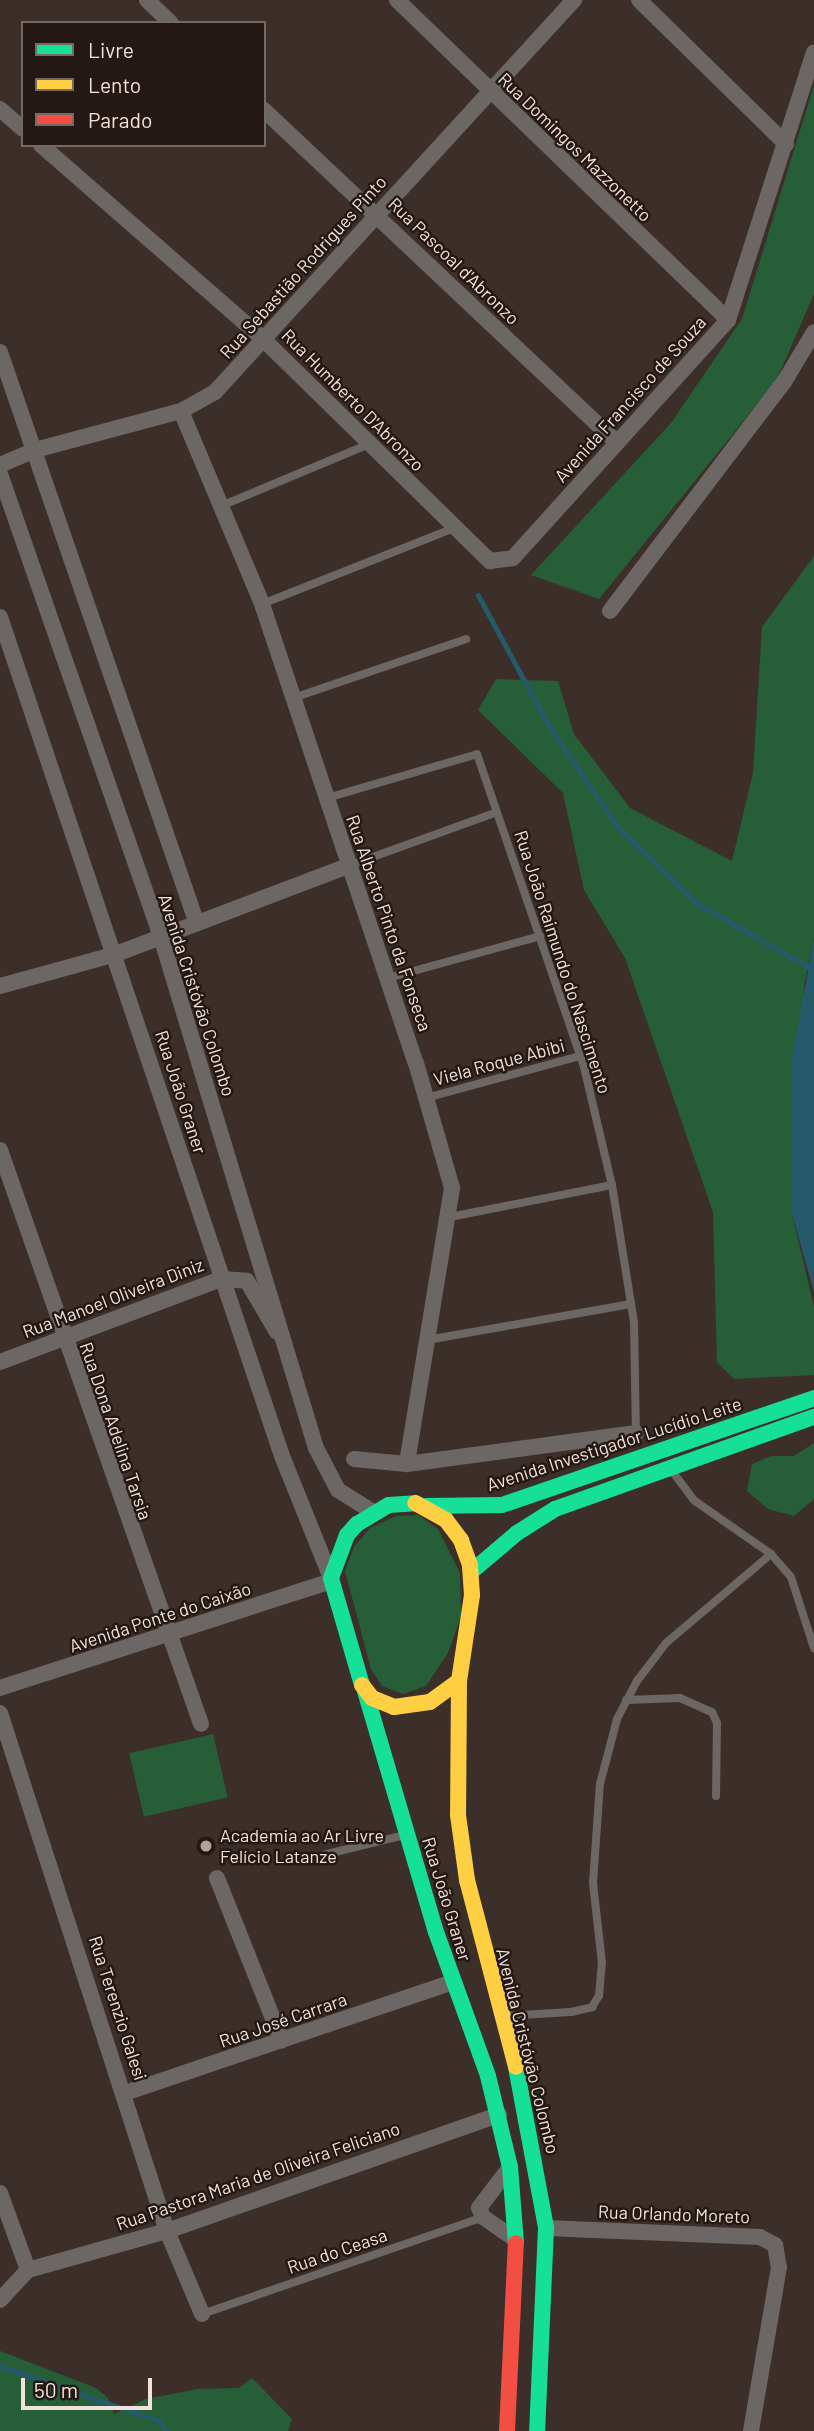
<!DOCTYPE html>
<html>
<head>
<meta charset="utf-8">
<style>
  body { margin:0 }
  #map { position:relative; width:814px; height:2431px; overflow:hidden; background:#3c2f29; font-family:Barlow,sans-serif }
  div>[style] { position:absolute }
  .green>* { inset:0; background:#265f37; transform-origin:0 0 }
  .water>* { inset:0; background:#245a69 }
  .stream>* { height:5px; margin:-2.5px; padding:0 2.5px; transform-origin:2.5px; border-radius:2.5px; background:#245a69 }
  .lane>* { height:8px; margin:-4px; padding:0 4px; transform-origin:4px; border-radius:4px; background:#6c6664 }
  .street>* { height:16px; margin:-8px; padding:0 8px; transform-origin:8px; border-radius:8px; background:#6c6664 }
  .fast>* { height:16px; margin:-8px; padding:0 8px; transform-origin:8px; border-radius:8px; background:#16e098 }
  .slow>* { height:16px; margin:-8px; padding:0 8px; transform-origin:8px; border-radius:8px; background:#ffcf43 }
  .jam>* { height:16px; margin:-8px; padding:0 8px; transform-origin:8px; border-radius:8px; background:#f24e42 }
  .dots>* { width:19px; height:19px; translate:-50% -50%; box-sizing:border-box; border:4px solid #231813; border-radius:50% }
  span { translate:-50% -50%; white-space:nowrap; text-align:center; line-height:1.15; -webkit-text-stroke:5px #231813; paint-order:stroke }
  .street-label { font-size:18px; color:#f2e2da }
  .poi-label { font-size:18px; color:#f2e2da }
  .left { translate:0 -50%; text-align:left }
  .legend { position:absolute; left:21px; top:21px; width:245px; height:126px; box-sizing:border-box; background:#231813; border:2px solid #766963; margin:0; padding:9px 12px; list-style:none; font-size:21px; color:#f2e2da }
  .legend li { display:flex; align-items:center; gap:14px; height:35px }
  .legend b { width:35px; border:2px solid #766963 }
  .scale { position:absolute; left:21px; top:2378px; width:131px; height:32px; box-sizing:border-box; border:4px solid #f2e2da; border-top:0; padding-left:9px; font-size:21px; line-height:24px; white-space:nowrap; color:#f2e2da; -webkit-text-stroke:5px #231813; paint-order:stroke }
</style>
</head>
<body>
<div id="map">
  <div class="green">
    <i style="clip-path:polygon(814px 85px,814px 294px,776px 381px,599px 599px,531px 575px,671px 423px,742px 319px)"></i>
    <i style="clip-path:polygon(814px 556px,814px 938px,804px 986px,792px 1214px,814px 1307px,814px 1375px,734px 1379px,717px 1362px,713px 1212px,625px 958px,584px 890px,563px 793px,478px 710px,496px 679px,558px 681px,574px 734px,630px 808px,732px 861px,753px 773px,762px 627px)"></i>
    <i style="clip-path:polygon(814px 1443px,814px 1499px,794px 1516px,768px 1509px,747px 1491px,752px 1464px,771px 1456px,794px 1456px)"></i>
    <i style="clip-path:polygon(418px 1515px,438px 1529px,460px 1573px,461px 1616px,448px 1653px,426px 1686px,403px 1694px,382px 1686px,371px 1669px,345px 1571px,354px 1547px,370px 1528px,396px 1516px)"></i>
    <i style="left:213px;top:1734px;width:65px;height:86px;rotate:77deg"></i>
    <i style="clip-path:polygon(0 2351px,96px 2388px,107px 2397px,114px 2414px,146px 2399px,198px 2389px,239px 2388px,252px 2378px,292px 2419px,288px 2431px,0 2431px)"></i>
  </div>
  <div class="water">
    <i style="clip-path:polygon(814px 938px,814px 1292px,792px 1214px,791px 1063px)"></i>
  </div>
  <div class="stream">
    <i style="left:478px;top:595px;width:145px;rotate:61.7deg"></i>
    <i style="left:547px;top:723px;width:128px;rotate:55.8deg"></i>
    <i style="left:619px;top:829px;width:109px;rotate:43.5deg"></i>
    <i style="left:698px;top:904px;width:133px;rotate:29.6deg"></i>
    <i style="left:0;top:2366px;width:168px;rotate:19.1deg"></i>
    <i style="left:159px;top:2421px;width:12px;rotate:55deg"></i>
  </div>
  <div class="lane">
    <i style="left:221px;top:506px;width:160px;rotate:-22.7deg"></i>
    <i style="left:262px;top:604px;width:206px;rotate:-21.6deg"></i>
    <i style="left:293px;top:698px;width:183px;rotate:-18.8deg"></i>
    <i style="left:327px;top:798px;width:156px;rotate:-16.3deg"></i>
    <i style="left:477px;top:754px;width:331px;rotate:71.1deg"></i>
    <i style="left:584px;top:1067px;width:121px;rotate:76.7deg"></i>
    <i style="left:612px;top:1185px;width:139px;rotate:80.9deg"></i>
    <i style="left:634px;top:1322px;width:111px;rotate:89deg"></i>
    <i style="left:348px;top:866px;width:158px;rotate:-19.9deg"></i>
    <i style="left:388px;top:978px;width:158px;rotate:-15.4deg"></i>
    <i style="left:426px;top:1098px;width:160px;rotate:-15.3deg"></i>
    <i style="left:450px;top:1217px;width:165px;rotate:-11.2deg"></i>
    <i style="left:427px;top:1340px;width:207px;rotate:-10deg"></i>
    <i style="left:672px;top:1471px;width:38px;rotate:53deg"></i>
    <i style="left:695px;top:1501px;width:93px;rotate:34.9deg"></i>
    <i style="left:771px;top:1554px;width:30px;rotate:49deg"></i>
    <i style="left:791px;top:1577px;width:75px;rotate:72.1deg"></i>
    <i style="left:626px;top:1700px;width:54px;rotate:-2.1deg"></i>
    <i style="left:680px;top:1698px;width:35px;rotate:24deg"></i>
    <i style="left:712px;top:1712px;width:12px;rotate:66deg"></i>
    <i style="left:717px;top:1723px;width:73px;rotate:90.8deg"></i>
    <i style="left:307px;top:1859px;width:101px;rotate:-13.8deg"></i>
    <i style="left:505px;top:2016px;width:66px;rotate:-3.5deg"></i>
    <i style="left:571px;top:2012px;width:22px;rotate:-13deg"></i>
    <i style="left:592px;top:2007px;width:13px;rotate:-58deg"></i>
    <i style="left:599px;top:1996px;width:33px;rotate:-85deg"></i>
    <i style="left:602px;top:1963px;width:81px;rotate:-96.4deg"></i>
    <i style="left:593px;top:1883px;width:99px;rotate:-86deg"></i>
    <i style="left:600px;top:1784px;width:67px;rotate:-75.3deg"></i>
    <i style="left:617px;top:1719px;width:43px;rotate:-62.2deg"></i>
    <i style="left:637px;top:1681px;width:48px;rotate:-52.7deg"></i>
    <i style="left:666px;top:1643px;width:138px;rotate:-40.3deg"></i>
    <i style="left:202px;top:2314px;width:297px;rotate:-19deg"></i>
  </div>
  <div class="street">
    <i style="left:147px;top:0;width:33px;rotate:44deg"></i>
    <i style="left:397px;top:0;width:460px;rotate:44deg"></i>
    <i style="left:639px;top:0;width:206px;rotate:44.4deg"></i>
    <i style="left:0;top:109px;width:30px;rotate:41deg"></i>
    <i style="left:264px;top:110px;width:484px;rotate:43.3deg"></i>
    <i style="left:41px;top:145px;width:295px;rotate:41.1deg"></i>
    <i style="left:263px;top:339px;width:318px;rotate:44.4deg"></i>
    <i style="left:490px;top:561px;width:23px;rotate:-7deg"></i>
    <i style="left:513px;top:558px;width:321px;rotate:-47.9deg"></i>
    <i style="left:728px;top:320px;width:281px;rotate:-72.2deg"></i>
    <i style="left:0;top:352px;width:602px;rotate:70.99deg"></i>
    <i style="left:181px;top:411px;width:209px;rotate:67.2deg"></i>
    <i style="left:262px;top:604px;width:484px;rotate:71.5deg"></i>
    <i style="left:416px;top:1063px;width:130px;rotate:73.9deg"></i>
    <i style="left:452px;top:1188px;width:280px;rotate:99.3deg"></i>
    <i style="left:0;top:465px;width:38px;rotate:-23deg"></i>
    <i style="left:35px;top:450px;width:151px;rotate:-15deg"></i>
    <i style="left:181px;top:411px;width:39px;rotate:-29deg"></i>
    <i style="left:215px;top:392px;width:532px;rotate:-47.52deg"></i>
    <i style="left:0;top:474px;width:490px;rotate:70.8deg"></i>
    <i style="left:161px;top:937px;width:534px;rotate:73.13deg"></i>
    <i style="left:316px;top:1448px;width:47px;rotate:62.4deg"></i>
    <i style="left:338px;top:1490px;width:41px;rotate:32.2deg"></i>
    <i style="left:610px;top:611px;width:288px;rotate:-52.8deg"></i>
    <i style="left:784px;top:382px;width:58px;rotate:-59deg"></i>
    <i style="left:0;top:617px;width:885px;rotate:71.42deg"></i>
    <i style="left:282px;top:1456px;width:131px;rotate:68.1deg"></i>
    <i style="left:0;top:986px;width:120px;rotate:-15.4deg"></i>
    <i style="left:116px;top:954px;width:248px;rotate:-20.8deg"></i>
    <i style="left:0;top:1150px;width:608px;rotate:70.7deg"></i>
    <i style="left:0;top:1362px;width:236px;rotate:-20.6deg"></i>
    <i style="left:221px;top:1279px;width:26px;rotate:4deg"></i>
    <i style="left:247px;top:1281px;width:59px;rotate:59.5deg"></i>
    <i style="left:354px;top:1459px;width:53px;rotate:5.4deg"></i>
    <i style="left:407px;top:1464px;width:231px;rotate:-7.7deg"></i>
    <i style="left:0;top:1688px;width:348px;rotate:-17.9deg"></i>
    <i style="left:0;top:1713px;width:544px;rotate:72.13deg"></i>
    <i style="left:167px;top:2231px;width:90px;rotate:67.1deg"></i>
    <i style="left:217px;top:1878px;width:175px;rotate:68.3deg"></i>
    <i style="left:125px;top:2093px;width:345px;rotate:-18.7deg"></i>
    <i style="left:510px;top:2167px;width:51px;rotate:127.1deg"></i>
    <i style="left:479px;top:2208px;width:10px;rotate:66deg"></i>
    <i style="left:483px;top:2217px;width:40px;rotate:34.9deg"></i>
    <i style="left:0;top:2193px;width:82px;rotate:70deg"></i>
    <i style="left:546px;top:2228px;width:214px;rotate:2.4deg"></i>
    <i style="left:760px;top:2237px;width:17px;rotate:28deg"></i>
    <i style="left:775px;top:2245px;width:22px;rotate:80deg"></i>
    <i style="left:779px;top:2267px;width:166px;rotate:99.7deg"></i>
    <i style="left:28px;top:2270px;width:144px;rotate:-15.7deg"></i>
    <i style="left:167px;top:2231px;width:352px;rotate:-19.3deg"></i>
    <i style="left:0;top:2300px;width:41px;rotate:-47deg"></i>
  </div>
  <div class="fast">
    <i style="left:426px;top:1506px;width:76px;rotate:-0.8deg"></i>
    <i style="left:502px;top:1505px;width:330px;rotate:-18.9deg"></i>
    <i style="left:471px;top:1572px;width:60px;rotate:-40.3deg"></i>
    <i style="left:517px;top:1533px;width:45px;rotate:-32.3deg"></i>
    <i style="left:555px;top:1509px;width:275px;rotate:-19.6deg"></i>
    <i style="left:362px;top:1685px;width:111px;rotate:-106.2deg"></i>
    <i style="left:331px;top:1578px;width:46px;rotate:-69.6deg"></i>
    <i style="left:347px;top:1535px;width:15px;rotate:-48deg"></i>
    <i style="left:357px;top:1524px;width:37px;rotate:-31deg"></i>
    <i style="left:389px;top:1505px;width:26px;rotate:-4deg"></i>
    <i style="left:365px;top:1691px;width:251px;rotate:73.6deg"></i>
    <i style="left:436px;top:1932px;width:153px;rotate:70.1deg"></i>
    <i style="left:488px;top:2076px;width:94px;rotate:76.4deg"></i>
    <i style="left:510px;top:2167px;width:76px;rotate:85.5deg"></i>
    <i style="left:516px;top:2067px;width:164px;rotate:79.4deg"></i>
    <i style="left:546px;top:2228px;width:203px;rotate:92.5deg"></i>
  </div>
  <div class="slow">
    <i style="left:459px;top:1681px;width:134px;rotate:90.4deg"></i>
    <i style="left:458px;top:1815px;width:66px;rotate:82.1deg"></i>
    <i style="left:467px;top:1880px;width:193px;rotate:75.3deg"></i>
    <i style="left:362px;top:1685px;width:16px;rotate:52deg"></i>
    <i style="left:372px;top:1698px;width:24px;rotate:22deg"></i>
    <i style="left:394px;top:1707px;width:36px;rotate:-8deg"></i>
    <i style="left:430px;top:1702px;width:36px;rotate:-36deg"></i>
    <i style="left:459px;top:1681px;width:87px;rotate:-81.4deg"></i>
    <i style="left:472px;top:1595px;width:30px;rotate:-94deg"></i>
    <i style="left:470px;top:1565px;width:27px;rotate:-110deg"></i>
    <i style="left:461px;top:1540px;width:25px;rotate:-127deg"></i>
    <i style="left:446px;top:1520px;width:35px;rotate:-151deg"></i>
  </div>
  <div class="jam">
    <i style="left:507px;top:2431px;width:188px;rotate:-87.3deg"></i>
  </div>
  <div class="dots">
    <i style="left:206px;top:1846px;background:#b2a39c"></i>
  </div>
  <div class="street-label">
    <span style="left:575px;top:147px;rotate:44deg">Rua Domingos Mazzonetto</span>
    <span style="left:454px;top:261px;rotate:44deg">Rua Pascoal d'Abronzo</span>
    <span style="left:303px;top:267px;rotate:-48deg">Rua Sebastião Rodrigues Pinto</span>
    <span style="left:630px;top:399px;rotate:-48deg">Avenida Francisco de Souza</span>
    <span style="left:353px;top:400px;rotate:45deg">Rua Humberto D'Abronzo</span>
    <span style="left:389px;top:923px;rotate:71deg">Rua Alberto Pinto da Fonseca</span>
    <span style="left:563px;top:962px;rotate:72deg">Rua João Raimundo do Nascimento</span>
    <span style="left:197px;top:995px;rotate:72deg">Avenida Cristóvão Colombo</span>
    <span style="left:499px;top:1062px;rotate:-15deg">Viela Roque Abibi</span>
    <span style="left:181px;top:1092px;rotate:72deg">Rua João Graner</span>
    <span style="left:113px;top:1298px;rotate:-21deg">Rua Manoel Oliveira Diniz</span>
    <span style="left:116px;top:1431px;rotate:71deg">Rua Dona Adelina Tarsia</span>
    <span style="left:614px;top:1444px;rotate:-18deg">Avenida Investigador Lucídio Leite</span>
    <span style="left:160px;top:1617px;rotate:-18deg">Avenida Ponte do Caixão</span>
    <span style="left:447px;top:1899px;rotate:73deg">Rua João Graner</span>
    <span style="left:118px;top:2008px;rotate:72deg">Rua Terenzio Galesi</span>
    <span style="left:283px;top:2020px;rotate:-19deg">Rua José Carrara</span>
    <span style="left:528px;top:2051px;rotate:76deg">Avenida Cristóvão Colombo</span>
    <span style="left:258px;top:2176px;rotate:-19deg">Rua Pastora Maria de Oliveira Feliciano</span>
    <span style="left:674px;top:2214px;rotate:2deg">Rua Orlando Moreto</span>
    <span style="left:337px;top:2251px;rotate:-19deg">Rua do Ceasa</span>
  </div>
  <div class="poi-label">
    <span class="left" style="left:220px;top:1846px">Academia ao Ar Livre<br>Felício Latanze</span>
  </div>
  <ul class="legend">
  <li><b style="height:9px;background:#16e098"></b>Livre</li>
  <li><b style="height:9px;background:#ffcf43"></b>Lento</li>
  <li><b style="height:9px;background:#f24e42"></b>Parado</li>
  </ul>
  <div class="scale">50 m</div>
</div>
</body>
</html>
